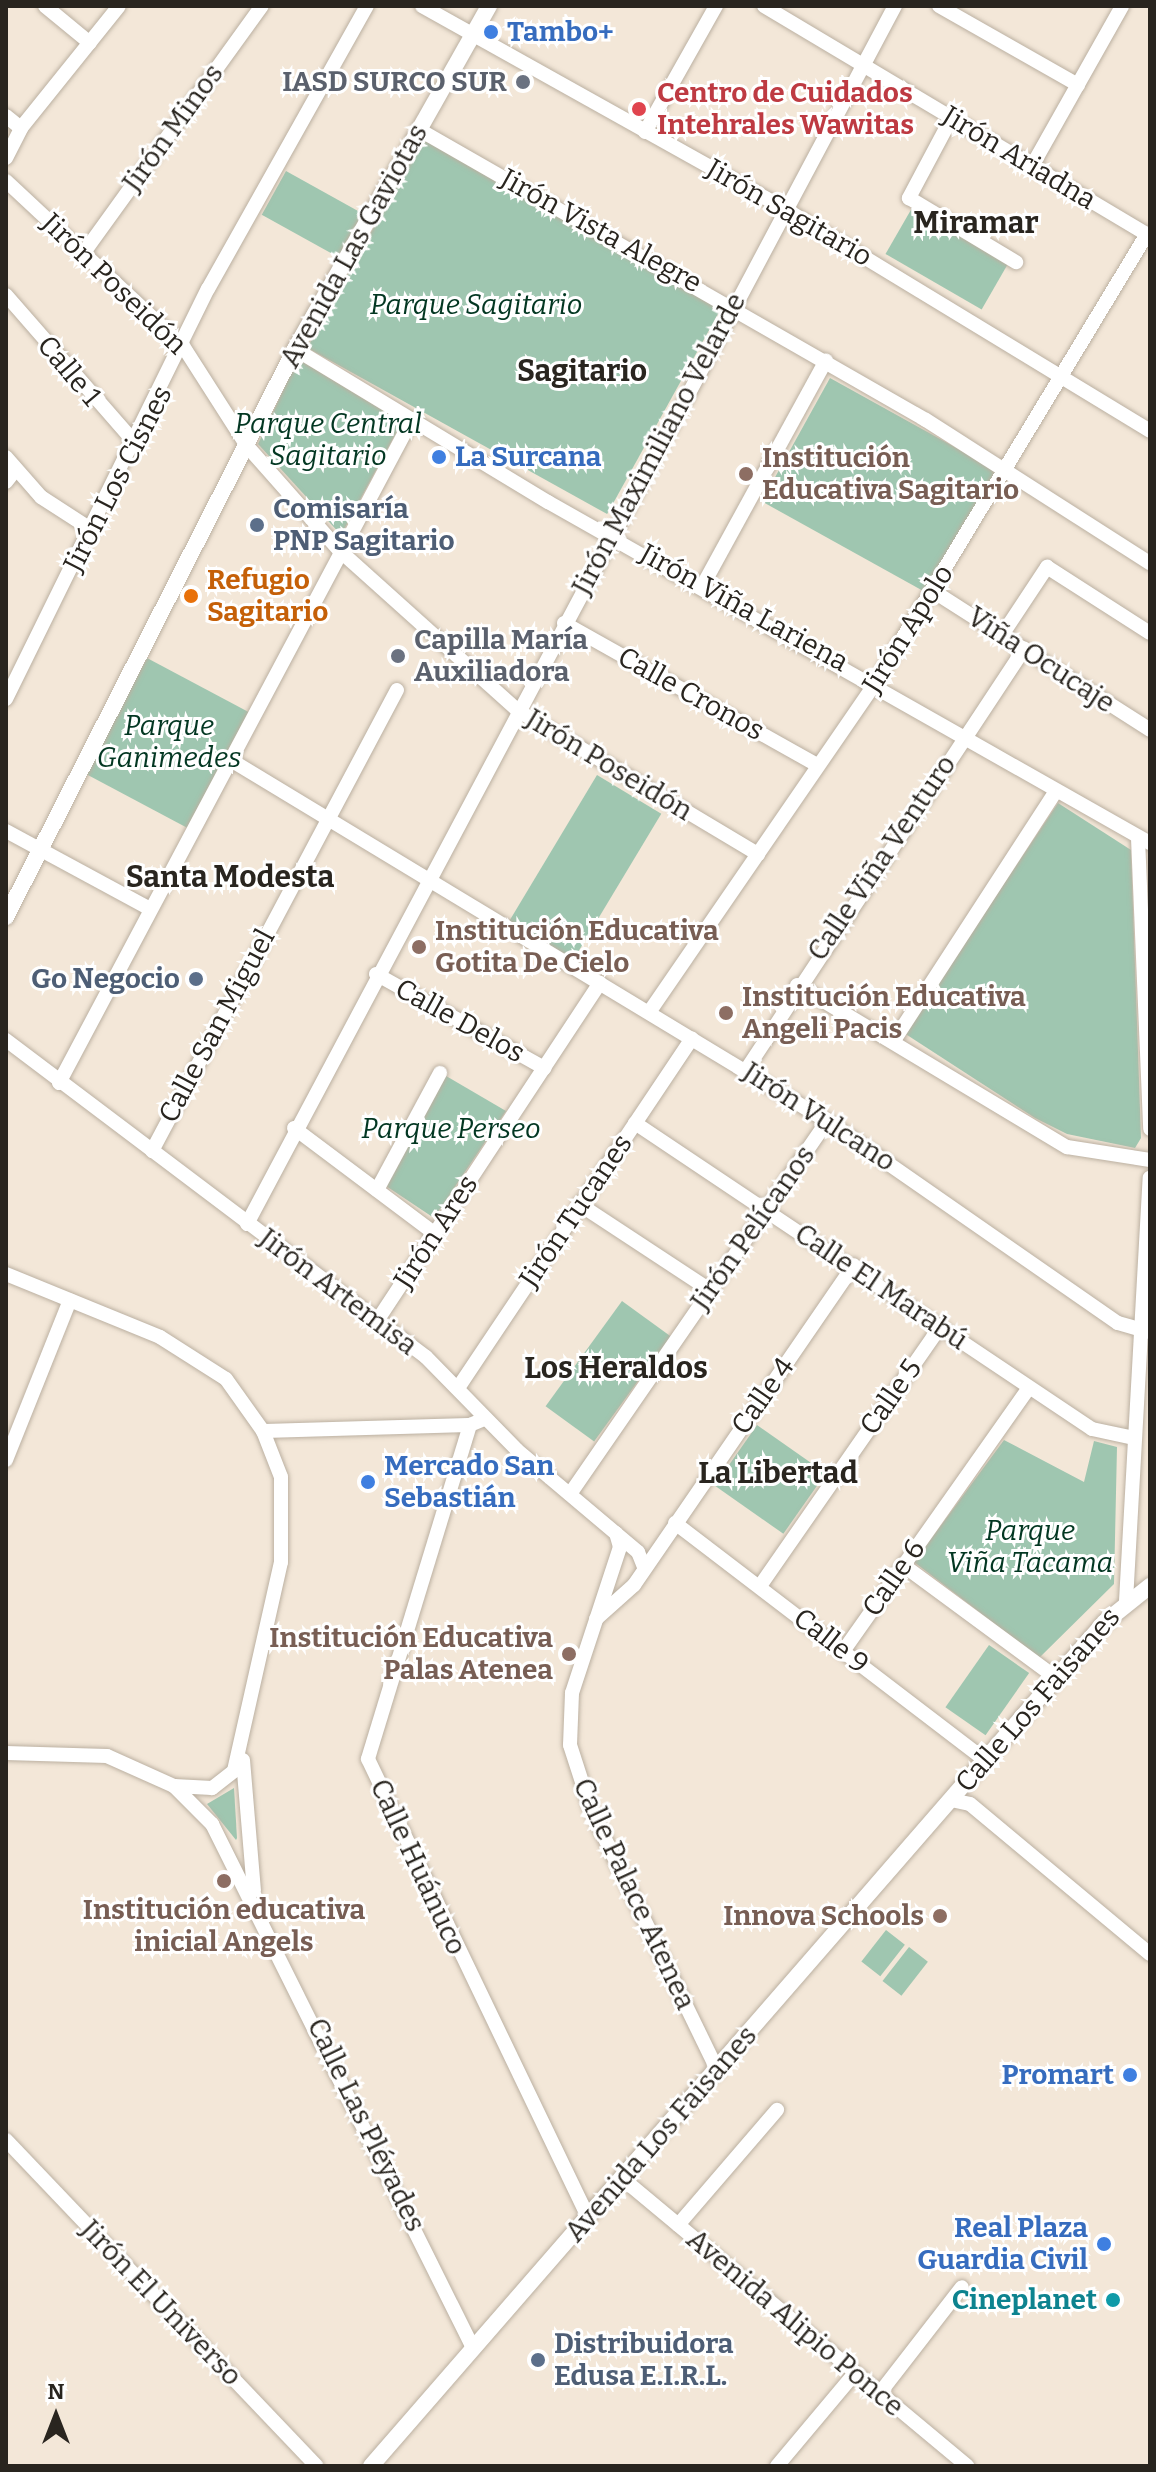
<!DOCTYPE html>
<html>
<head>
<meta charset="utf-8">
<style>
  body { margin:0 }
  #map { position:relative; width:1156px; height:2472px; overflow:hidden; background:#f3e7d8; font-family:Bitter,serif }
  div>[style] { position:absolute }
  .green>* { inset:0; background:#9fc6b0; transform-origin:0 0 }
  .roads { filter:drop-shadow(0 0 2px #bbb0a1) drop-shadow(0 0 2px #bbb0a1) }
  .minor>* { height:14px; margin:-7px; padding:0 7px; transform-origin:7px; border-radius:7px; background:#fff }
  .tertiary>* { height:16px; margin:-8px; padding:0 8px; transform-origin:8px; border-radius:8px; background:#fff }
  .dots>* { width:22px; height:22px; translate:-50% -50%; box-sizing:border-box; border:4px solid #fff; border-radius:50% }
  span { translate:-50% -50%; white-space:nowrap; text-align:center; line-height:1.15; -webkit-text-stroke:6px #fff; paint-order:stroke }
  .shop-label { font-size:28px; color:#366cbe; font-weight:700 }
  .left { translate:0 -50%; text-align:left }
  .right { translate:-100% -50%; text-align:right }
  .worship-label { font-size:28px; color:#5b616d; font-weight:700 }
  .health-label { font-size:28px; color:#be3a42; font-weight:700 }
  .street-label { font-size:28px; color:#29251f }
  .park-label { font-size:28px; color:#033722; font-style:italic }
  .education-label { font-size:28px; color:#785e54; font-weight:700 }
  .service-label { font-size:28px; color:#4e5e75; font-weight:700 }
  .food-label { font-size:28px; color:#c56008; font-weight:700 }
  .culture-label { font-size:28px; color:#0d838f; font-weight:700 }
  .neighbourhood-label { font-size:30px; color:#29251f; font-weight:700 }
  .frame { position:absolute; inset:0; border:8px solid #29251f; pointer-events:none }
  .north { position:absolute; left:16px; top:2376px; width:80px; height:80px; -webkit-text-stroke:6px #fff; paint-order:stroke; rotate:0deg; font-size:22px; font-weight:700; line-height:32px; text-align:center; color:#29251f }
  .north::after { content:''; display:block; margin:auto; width:28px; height:36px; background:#29251f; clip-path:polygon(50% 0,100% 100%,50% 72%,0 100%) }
</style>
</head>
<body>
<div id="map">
  <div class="green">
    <i style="left:424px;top:137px;width:343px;height:241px;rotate:29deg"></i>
    <i style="left:286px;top:171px;width:88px;height:50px;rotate:29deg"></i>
    <i style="left:912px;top:208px;width:111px;height:53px;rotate:30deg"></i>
    <i style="clip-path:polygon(298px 359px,402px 422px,341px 535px,258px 444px)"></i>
    <i style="left:830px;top:378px;width:193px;height:141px;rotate:29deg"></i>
    <i style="left:147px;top:658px;width:115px;height:131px;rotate:28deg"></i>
    <i style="left:597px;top:775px;width:75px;height:170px;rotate:31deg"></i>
    <i style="clip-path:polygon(1058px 803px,1131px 850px,1141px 1138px,1135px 1148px,1067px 1134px,1035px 1118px,904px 1033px)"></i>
    <i style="clip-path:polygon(441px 1073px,506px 1111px,434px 1218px,380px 1182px)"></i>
    <i style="left:622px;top:1301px;width:60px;height:130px;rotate:36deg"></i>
    <i style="left:757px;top:1425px;width:84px;height:74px;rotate:35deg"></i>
    <i style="clip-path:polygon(1004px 1440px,1084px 1482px,1094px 1441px,1117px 1447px,1114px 1584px,1039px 1658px,914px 1562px)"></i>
    <i style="left:989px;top:1645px;width:49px;height:76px;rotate:35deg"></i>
    <i style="clip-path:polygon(234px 1788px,237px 1838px,236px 1840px,207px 1804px)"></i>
    <i style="left:886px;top:1930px;width:24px;height:40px;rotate:38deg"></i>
    <i style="left:909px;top:1947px;width:24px;height:43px;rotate:38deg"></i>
  </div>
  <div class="roads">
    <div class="minor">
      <i style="left:45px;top:6px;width:58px;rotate:39.4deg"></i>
      <i style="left:422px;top:6px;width:416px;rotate:29.2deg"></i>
      <i style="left:785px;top:209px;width:427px;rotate:31.3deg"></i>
      <i style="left:764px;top:6px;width:449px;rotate:30.8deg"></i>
      <i style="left:939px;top:6px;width:160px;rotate:29.6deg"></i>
      <i style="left:6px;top:116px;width:19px;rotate:39deg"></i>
      <i style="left:952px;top:117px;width:92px;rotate:118deg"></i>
      <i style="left:909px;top:198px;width:125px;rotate:30.9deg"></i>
      <i style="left:418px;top:129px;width:585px;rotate:29.81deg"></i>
      <i style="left:926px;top:420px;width:266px;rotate:32.6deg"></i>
      <i style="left:645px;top:132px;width:145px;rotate:-60.6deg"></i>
      <i style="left:6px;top:158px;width:34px;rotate:-63deg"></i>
      <i style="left:21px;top:128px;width:156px;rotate:-51.2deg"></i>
      <i style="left:1032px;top:166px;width:184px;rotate:-60.6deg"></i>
      <i style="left:6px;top:181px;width:242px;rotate:43deg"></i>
      <i style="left:183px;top:346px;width:119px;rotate:57.4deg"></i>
      <i style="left:247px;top:446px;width:140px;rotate:48.5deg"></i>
      <i style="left:340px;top:551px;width:238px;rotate:41.9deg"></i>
      <i style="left:517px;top:710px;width:281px;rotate:30.9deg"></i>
      <i style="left:85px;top:251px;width:302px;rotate:-54.2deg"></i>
      <i style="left:6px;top:295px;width:196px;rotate:48.9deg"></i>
      <i style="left:295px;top:349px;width:296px;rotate:31.2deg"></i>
      <i style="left:548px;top:502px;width:692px;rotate:29.53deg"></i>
      <i style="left:6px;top:457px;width:53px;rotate:48.8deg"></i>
      <i style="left:41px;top:497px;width:61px;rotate:32.9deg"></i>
      <i style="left:6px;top:482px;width:16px;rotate:-52deg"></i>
      <i style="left:703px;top:585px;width:256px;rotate:-61.3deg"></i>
      <i style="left:933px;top:591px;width:258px;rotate:32.6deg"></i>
      <i style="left:564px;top:623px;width:290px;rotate:29.3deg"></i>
      <i style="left:1002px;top:635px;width:82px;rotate:-56.5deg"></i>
      <i style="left:1047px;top:567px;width:122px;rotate:32.7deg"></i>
      <i style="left:6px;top:699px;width:457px;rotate:-63.8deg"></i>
      <i style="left:208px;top:289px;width:325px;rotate:-60.7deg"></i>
      <i style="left:234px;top:762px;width:693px;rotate:31.19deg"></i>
      <i style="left:827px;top:1121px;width:354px;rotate:34.8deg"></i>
      <i style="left:1118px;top:1323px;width:33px;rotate:16deg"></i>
      <i style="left:6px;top:831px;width:164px;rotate:28.4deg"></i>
      <i style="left:1138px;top:838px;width:291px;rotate:87.6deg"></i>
      <i style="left:376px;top:974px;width:193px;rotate:29.2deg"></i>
      <i style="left:797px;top:985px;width:315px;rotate:31deg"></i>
      <i style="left:1067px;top:1147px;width:84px;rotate:8.9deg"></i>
      <i style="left:650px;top:1011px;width:399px;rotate:-55.5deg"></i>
      <i style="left:876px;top:682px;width:524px;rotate:-58.83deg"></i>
      <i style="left:6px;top:1040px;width:526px;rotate:37.04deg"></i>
      <i style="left:426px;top:1357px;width:130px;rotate:45.6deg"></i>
      <i style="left:517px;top:1450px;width:158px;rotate:40.1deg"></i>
      <i style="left:638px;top:1552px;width:16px;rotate:68deg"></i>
      <i style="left:893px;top:1042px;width:297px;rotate:-57deg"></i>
      <i style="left:746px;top:1070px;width:505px;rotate:-56.56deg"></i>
      <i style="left:59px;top:1083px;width:752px;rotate:-62deg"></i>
      <i style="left:635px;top:1123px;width:550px;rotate:33.81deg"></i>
      <i style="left:1092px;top:1429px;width:40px;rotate:12deg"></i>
      <i style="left:294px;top:1128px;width:176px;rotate:36.9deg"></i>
      <i style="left:152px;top:1151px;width:522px;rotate:-62.01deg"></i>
      <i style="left:377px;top:1190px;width:133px;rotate:-61.7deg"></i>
      <i style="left:579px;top:1204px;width:157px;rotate:33.3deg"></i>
      <i style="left:247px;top:1224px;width:1380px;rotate:-61.99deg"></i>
      <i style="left:6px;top:1274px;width:166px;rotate:22.2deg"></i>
      <i style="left:160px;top:1337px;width:78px;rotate:32.5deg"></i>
      <i style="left:226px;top:1379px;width:64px;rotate:54.6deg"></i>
      <i style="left:263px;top:1431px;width:49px;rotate:68.6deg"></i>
      <i style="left:281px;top:1477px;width:85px;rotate:90deg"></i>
      <i style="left:281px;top:1562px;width:214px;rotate:102.7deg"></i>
      <i style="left:234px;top:1771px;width:28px;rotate:142deg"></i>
      <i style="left:212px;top:1788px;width:38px;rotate:-177deg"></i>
      <i style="left:377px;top:1321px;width:405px;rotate:-56.6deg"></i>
      <i style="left:460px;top:1385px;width:417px;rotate:-56.2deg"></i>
      <i style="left:484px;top:1419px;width:15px;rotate:157deg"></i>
      <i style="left:470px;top:1425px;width:349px;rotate:107deg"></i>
      <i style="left:368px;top:1759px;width:508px;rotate:64.34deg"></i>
      <i style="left:263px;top:1431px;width:207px;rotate:-1.7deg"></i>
      <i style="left:6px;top:1460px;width:172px;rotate:-68.2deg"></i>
      <i style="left:570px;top:1494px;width:453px;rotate:-55.4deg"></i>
      <i style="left:675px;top:1523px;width:390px;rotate:37.4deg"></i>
      <i style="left:616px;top:1533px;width:15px;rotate:74deg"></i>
      <i style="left:620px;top:1547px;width:154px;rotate:108.2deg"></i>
      <i style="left:572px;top:1693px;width:52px;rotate:92.2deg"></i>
      <i style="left:570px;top:1745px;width:68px;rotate:72.1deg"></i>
      <i style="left:591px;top:1810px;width:290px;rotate:64.1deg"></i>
      <i style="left:903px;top:1565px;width:190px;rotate:36.4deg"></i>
      <i style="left:760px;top:1586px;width:317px;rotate:-55.2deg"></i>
      <i style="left:1126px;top:1601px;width:424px;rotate:-86.8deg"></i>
      <i style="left:596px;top:1619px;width:51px;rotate:-41.8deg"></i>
      <i style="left:634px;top:1585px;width:388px;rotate:-55.5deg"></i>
      <i style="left:844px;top:1650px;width:319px;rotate:-54.8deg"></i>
      <i style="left:6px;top:1753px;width:101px;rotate:1.7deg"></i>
      <i style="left:107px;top:1756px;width:73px;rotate:24.1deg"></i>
      <i style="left:174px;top:1786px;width:54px;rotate:45deg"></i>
      <i style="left:212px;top:1824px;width:585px;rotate:63.52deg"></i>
      <i style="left:243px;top:1760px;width:131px;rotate:85.2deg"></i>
      <i style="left:951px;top:1800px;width:19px;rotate:12deg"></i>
      <i style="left:970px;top:1804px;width:234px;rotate:39.8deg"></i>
      <i style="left:6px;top:2140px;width:450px;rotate:46.4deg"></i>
      <i style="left:623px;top:2179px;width:448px;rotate:39.8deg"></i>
      <i style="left:678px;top:2225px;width:152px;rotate:-49.3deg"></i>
      <i style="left:879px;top:2394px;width:135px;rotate:-52.2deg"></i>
      <i style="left:777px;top:2466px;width:121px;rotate:-50deg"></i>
    </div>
    <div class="tertiary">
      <i style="left:6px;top:917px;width:637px;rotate:-63.03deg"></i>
      <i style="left:295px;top:349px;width:394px;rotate:-60.5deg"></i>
      <i style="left:371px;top:2466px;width:1119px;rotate:-48.99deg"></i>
      <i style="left:1105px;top:1622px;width:58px;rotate:-38.7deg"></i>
    </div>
  </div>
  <div class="dots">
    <i style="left:491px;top:32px;background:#3f7fe0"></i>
    <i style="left:523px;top:82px;background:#6b7280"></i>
    <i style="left:639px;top:109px;background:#e0444e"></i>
    <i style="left:439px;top:457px;background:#3f7fe0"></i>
    <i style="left:746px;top:474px;background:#8d6e63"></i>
    <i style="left:257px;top:525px;background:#5c6f8a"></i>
    <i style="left:191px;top:596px;background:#e8710a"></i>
    <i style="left:398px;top:656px;background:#6b7280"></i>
    <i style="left:419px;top:947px;background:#8d6e63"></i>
    <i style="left:196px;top:979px;background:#5c6f8a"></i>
    <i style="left:726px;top:1013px;background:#8d6e63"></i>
    <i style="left:368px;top:1482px;background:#3f7fe0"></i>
    <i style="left:569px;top:1654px;background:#8d6e63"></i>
    <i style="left:224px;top:1881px;background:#8d6e63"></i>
    <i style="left:940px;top:1916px;background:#8d6e63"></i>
    <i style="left:1130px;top:2075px;background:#3f7fe0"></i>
    <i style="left:1104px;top:2244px;background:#3f7fe0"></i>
    <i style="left:1113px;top:2300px;background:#0f9aa8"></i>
    <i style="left:538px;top:2360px;background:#5c6f8a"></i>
  </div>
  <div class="shop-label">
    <span class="left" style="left:507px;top:32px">Tambo+</span>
    <span class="left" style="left:455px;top:457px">La Surcana</span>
    <span class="left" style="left:384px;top:1482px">Mercado San<br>Sebastián</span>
    <span class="right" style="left:1114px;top:2075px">Promart</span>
    <span class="right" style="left:1088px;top:2244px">Real Plaza<br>Guardia Civil</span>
  </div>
  <div class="worship-label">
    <span class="right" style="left:507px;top:82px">IASD SURCO SUR</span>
    <span class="left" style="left:414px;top:656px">Capilla María<br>Auxiliadora</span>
  </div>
  <div class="health-label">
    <span class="left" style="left:657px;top:109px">Centro de Cuidados<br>Intehrales Wawitas</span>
  </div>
  <div class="street-label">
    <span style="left:173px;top:128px;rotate:-54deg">Jirón Minos</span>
    <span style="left:1019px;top:158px;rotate:31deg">Jirón Ariadna</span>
    <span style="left:789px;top:213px;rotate:30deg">Jirón Sagitario</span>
    <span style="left:601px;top:231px;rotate:29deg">Jirón Vista Alegre</span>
    <span style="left:354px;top:246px;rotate:-61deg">Avenida Las Gaviotas</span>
    <span style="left:114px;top:284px;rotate:44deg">Jirón Poseidón</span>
    <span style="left:69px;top:371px;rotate:50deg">Calle 1</span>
    <span style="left:659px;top:444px;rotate:-62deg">Jirón Maximiliano Velarde</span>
    <span style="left:118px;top:479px;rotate:-63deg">Jirón Los Cisnes</span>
    <span style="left:744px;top:608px;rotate:29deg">Jirón Viña Lariena</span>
    <span style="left:908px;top:629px;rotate:-58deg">Jirón Apolo</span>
    <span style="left:1041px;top:660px;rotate:33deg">Viña Ocucaje</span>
    <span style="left:691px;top:694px;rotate:29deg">Calle Cronos</span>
    <span style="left:609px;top:765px;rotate:31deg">Jirón Poseidón</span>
    <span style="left:882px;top:858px;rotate:-56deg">Calle Viña Venturo</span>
    <span style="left:460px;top:1021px;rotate:29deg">Calle Delos</span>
    <span style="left:217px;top:1026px;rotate:-62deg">Calle San Miguel</span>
    <span style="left:819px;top:1117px;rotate:33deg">Jirón Vulcano</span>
    <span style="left:576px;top:1211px;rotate:-56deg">Jirón Tucanes</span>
    <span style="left:753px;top:1228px;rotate:-55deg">Jirón Pelícanos</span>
    <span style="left:436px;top:1232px;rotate:-57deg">Jirón Ares</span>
    <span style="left:881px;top:1287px;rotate:34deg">Calle El Marabú</span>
    <span style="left:338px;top:1292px;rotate:37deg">Jirón Artemisa</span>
    <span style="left:763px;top:1396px;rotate:-55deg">Calle 4</span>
    <span style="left:891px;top:1397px;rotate:-55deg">Calle 5</span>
    <span style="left:894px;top:1578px;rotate:-55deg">Calle 6</span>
    <span style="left:831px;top:1641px;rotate:38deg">Calle 9</span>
    <span style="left:1038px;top:1700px;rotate:-49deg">Calle Los Faisanes</span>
    <span style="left:418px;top:1867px;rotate:65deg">Calle Huánuco</span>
    <span style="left:634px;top:1894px;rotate:65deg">Calle Palace Atenea</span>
    <span style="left:366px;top:2125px;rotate:64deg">Calle Las Pléyades</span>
    <span style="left:661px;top:2134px;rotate:-49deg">Avenida Los Faisanes</span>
    <span style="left:161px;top:2303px;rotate:46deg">Jirón El Universo</span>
    <span style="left:795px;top:2323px;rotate:40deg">Avenida Alipio Ponce</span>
  </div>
  <div class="park-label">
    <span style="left:476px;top:305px">Parque Sagitario</span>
    <span style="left:328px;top:440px">Parque Central<br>Sagitario</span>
    <span style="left:169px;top:742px">Parque<br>Ganimedes</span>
    <span style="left:451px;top:1129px">Parque Perseo</span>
    <span style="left:1030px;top:1547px">Parque<br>Viña Tacama</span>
  </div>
  <div class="education-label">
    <span class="left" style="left:762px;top:474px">Institución<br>Educativa Sagitario</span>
    <span class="left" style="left:435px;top:947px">Institución Educativa<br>Gotita De Cielo</span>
    <span class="left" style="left:742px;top:1013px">Institución Educativa<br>Angeli Pacis</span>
    <span class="right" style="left:553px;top:1654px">Institución Educativa<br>Palas Atenea</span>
    <span style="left:224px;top:1926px">Institución educativa<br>inicial Angels</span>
    <span class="right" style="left:924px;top:1916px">Innova Schools</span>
  </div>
  <div class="service-label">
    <span class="left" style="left:273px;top:525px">Comisaría<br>PNP Sagitario</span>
    <span class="right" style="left:180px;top:979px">Go Negocio</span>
    <span class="left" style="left:554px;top:2360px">Distribuidora<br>Edusa E.I.R.L.</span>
  </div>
  <div class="food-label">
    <span class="left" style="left:207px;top:596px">Refugio<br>Sagitario</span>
  </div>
  <div class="culture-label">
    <span class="right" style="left:1097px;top:2300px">Cineplanet</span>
  </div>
  <div class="neighbourhood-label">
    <span style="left:976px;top:223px">Miramar</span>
    <span style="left:582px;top:371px">Sagitario</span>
    <span style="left:230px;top:877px">Santa Modesta</span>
    <span style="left:616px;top:1368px">Los Heraldos</span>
    <span style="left:778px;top:1473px">La Libertad</span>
  </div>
  <div class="frame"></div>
  <div class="north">N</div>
</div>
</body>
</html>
